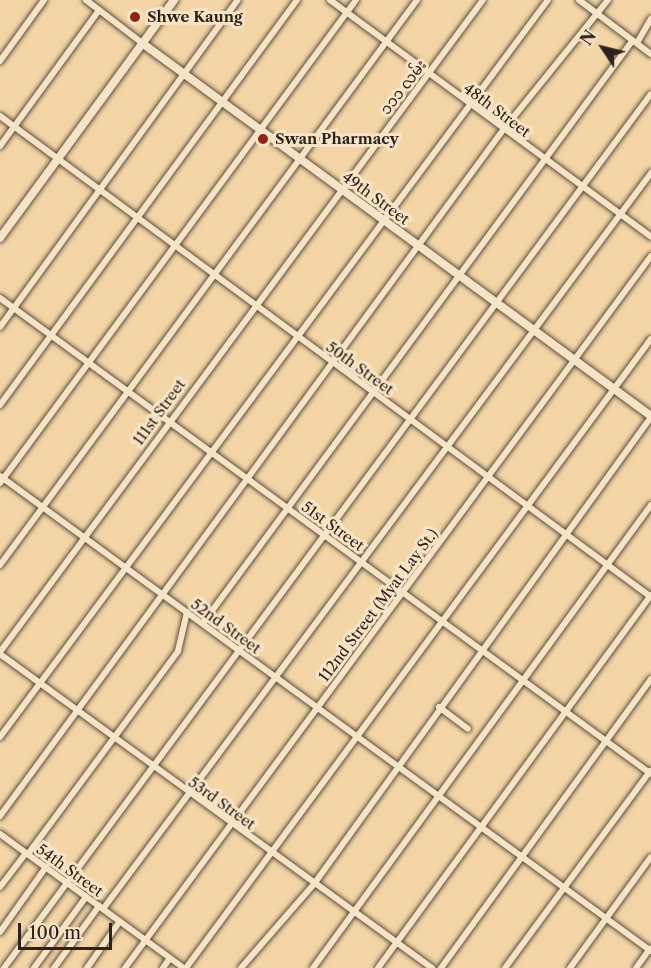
<!DOCTYPE html>
<html>
<head>
<meta charset="utf-8">
<style>
  body { margin:0 }
  #map { position:relative; width:651px; height:968px; overflow:hidden; background:#f3d5a7; font-family:"Libre Caslon Text","Noto Sans Myanmar",serif }
  div>[style] { position:absolute }
  .roads { filter:drop-shadow(0 0 2px #5e503f) drop-shadow(0 0 2px #5e503f) }
  .street>* { height:6px; margin:-3px; padding:0 3px; transform-origin:3px; border-radius:3px; background:#f7e4c6 }
  .secondary>* { height:8px; margin:-4px; padding:0 4px; transform-origin:4px; border-radius:4px; background:#f7e4c6 }
  .dots>* { width:16px; height:16px; translate:-50% -50%; box-sizing:border-box; border:3px solid #f7e4c6; border-radius:50% }
  span { translate:-50% -50%; white-space:nowrap; text-align:center; line-height:1.15; -webkit-text-stroke:6px #f7e4c6; paint-order:stroke }
  .poi-label { font-size:15px; color:#2d231c; font-weight:700 }
  .left { translate:0 -50%; text-align:left }
  .street-label { font-size:15px; color:#2d231c }
  .north { position:absolute; left:573px; top:18px; width:60px; height:60px; -webkit-text-stroke:4px #f7e4c6; paint-order:stroke; rotate:305deg; font-size:16px; font-weight:700; line-height:24px; text-align:center; color:#2d231c }
  .north::after { content:''; display:block; margin:auto; width:21px; height:27px; background:#2d231c; clip-path:polygon(50% 0,100% 100%,50% 72%,0 100%) }
  .scale { position:absolute; left:18px; top:923px; width:94px; height:27px; box-sizing:border-box; border:3px solid #2d231c; border-top:0; padding-left:8px; font-size:18px; line-height:21px; white-space:nowrap; color:#2d231c; -webkit-text-stroke:4px #f7e4c6; paint-order:stroke }
</style>
</head>
<body>
<div id="map">
  <div class="roads">
    <div class="street">
      <i style="left:86px;top:0;width:71px;rotate:37.5deg"></i>
      <i style="left:330px;top:0;width:399px;rotate:36.4deg"></i>
      <i style="left:579px;top:0;width:90px;rotate:36.9deg"></i>
      <i style="left:637px;top:43px;width:28px;rotate:-60deg"></i>
      <i style="left:0;top:61px;width:75px;rotate:-54.2deg"></i>
      <i style="left:0;top:116px;width:809px;rotate:36.46deg"></i>
      <i style="left:0;top:146px;width:168px;rotate:-53.9deg"></i>
      <i style="left:0;top:298px;width:806px;rotate:36.17deg"></i>
      <i style="left:0;top:327px;width:404px;rotate:-54deg"></i>
      <i style="left:0;top:405px;width:502px;rotate:-53.75deg"></i>
      <i style="left:0;top:476px;width:806px;rotate:36.12deg"></i>
      <i style="left:0;top:483px;width:600px;rotate:-53.61deg"></i>
      <i style="left:0;top:565px;width:702px;rotate:-53.57deg"></i>
      <i style="left:203px;top:623px;width:724px;rotate:-53.59deg"></i>
      <i style="left:0;top:652px;width:811px;rotate:-53.47deg"></i>
      <i style="left:0;top:654px;width:534px;rotate:36.01deg"></i>
      <i style="left:439px;top:707px;width:36px;rotate:37deg"></i>
      <i style="left:0;top:737px;width:918px;rotate:-53.37deg"></i>
      <i style="left:0;top:816px;width:851px;rotate:-53.75deg"></i>
      <i style="left:503px;top:130px;width:167px;rotate:-51.1deg"></i>
      <i style="left:0;top:834px;width:228px;rotate:36.1deg"></i>
      <i style="left:28px;top:854px;width:252px;rotate:-53.5deg"></i>
      <i style="left:178px;top:651px;width:40px;rotate:-77deg"></i>
      <i style="left:0;top:887px;width:43px;rotate:-52.6deg"></i>
      <i style="left:103px;top:909px;width:918px;rotate:-53.33deg"></i>
      <i style="left:0;top:932px;width:80px;rotate:-54.7deg"></i>
      <i style="left:4px;top:968px;width:1087px;rotate:-53.49deg"></i>
      <i style="left:34px;top:968px;width:88px;rotate:-53.8deg"></i>
      <i style="left:54px;top:968px;width:77px;rotate:-54deg"></i>
      <i style="left:87px;top:968px;width:57px;rotate:-54.9deg"></i>
      <i style="left:125px;top:968px;width:885px;rotate:-53.54deg"></i>
      <i style="left:163px;top:968px;width:12px;rotate:-55deg"></i>
      <i style="left:186px;top:968px;width:782px;rotate:-53.53deg"></i>
      <i style="left:241px;top:968px;width:111px;rotate:-49deg"></i>
      <i style="left:314px;top:884px;width:576px;rotate:-54.18deg"></i>
      <i style="left:313px;top:968px;width:573px;rotate:-53.87deg"></i>
      <i style="left:378px;top:968px;width:462px;rotate:-53.8deg"></i>
      <i style="left:441px;top:968px;width:357px;rotate:-54deg"></i>
      <i style="left:505px;top:968px;width:245px;rotate:-53.6deg"></i>
      <i style="left:570px;top:968px;width:137px;rotate:-53.9deg"></i>
      <i style="left:636px;top:968px;width:24px;rotate:-54deg"></i>
    </div>
    <div class="secondary">
      <i style="left:142px;top:43px;width:631px;rotate:36.23deg"></i>
      <i style="left:0;top:238px;width:295px;rotate:-53.8deg"></i>
    </div>
  </div>
  <div class="dots">
    <i style="left:135px;top:17px;background:#8f2418"></i>
    <i style="left:263px;top:139px;background:#8f2418"></i>
  </div>
  <div class="poi-label">
    <span class="left" style="left:147px;top:17px">Shwe Kaung</span>
    <span class="left" style="left:275px;top:139px">Swan Pharmacy</span>
  </div>
  <div class="street-label">
    <span style="left:403px;top:87px;rotate:-52deg">၁၁၁ လမ်း</span>
    <span style="left:497px;top:110px;rotate:37deg">48th Street</span>
    <span style="left:376px;top:198px;rotate:36deg">49th Street</span>
    <span style="left:360px;top:368px;rotate:36deg">50th Street</span>
    <span style="left:159px;top:412px;rotate:-54deg">111st Street</span>
    <span style="left:333px;top:526px;rotate:36deg">51st Street</span>
    <span style="left:378px;top:605px;rotate:-53deg">112nd Street (Myat Lay St.)</span>
    <span style="left:226px;top:626px;rotate:36deg">52nd Street</span>
    <span style="left:222px;top:803px;rotate:36deg">53rd Street</span>
    <span style="left:70px;top:870px;rotate:36deg">54th Street</span>
  </div>
  <div class="north">N</div>
  <div class="scale">100 m</div>
</div>
</body>
</html>
